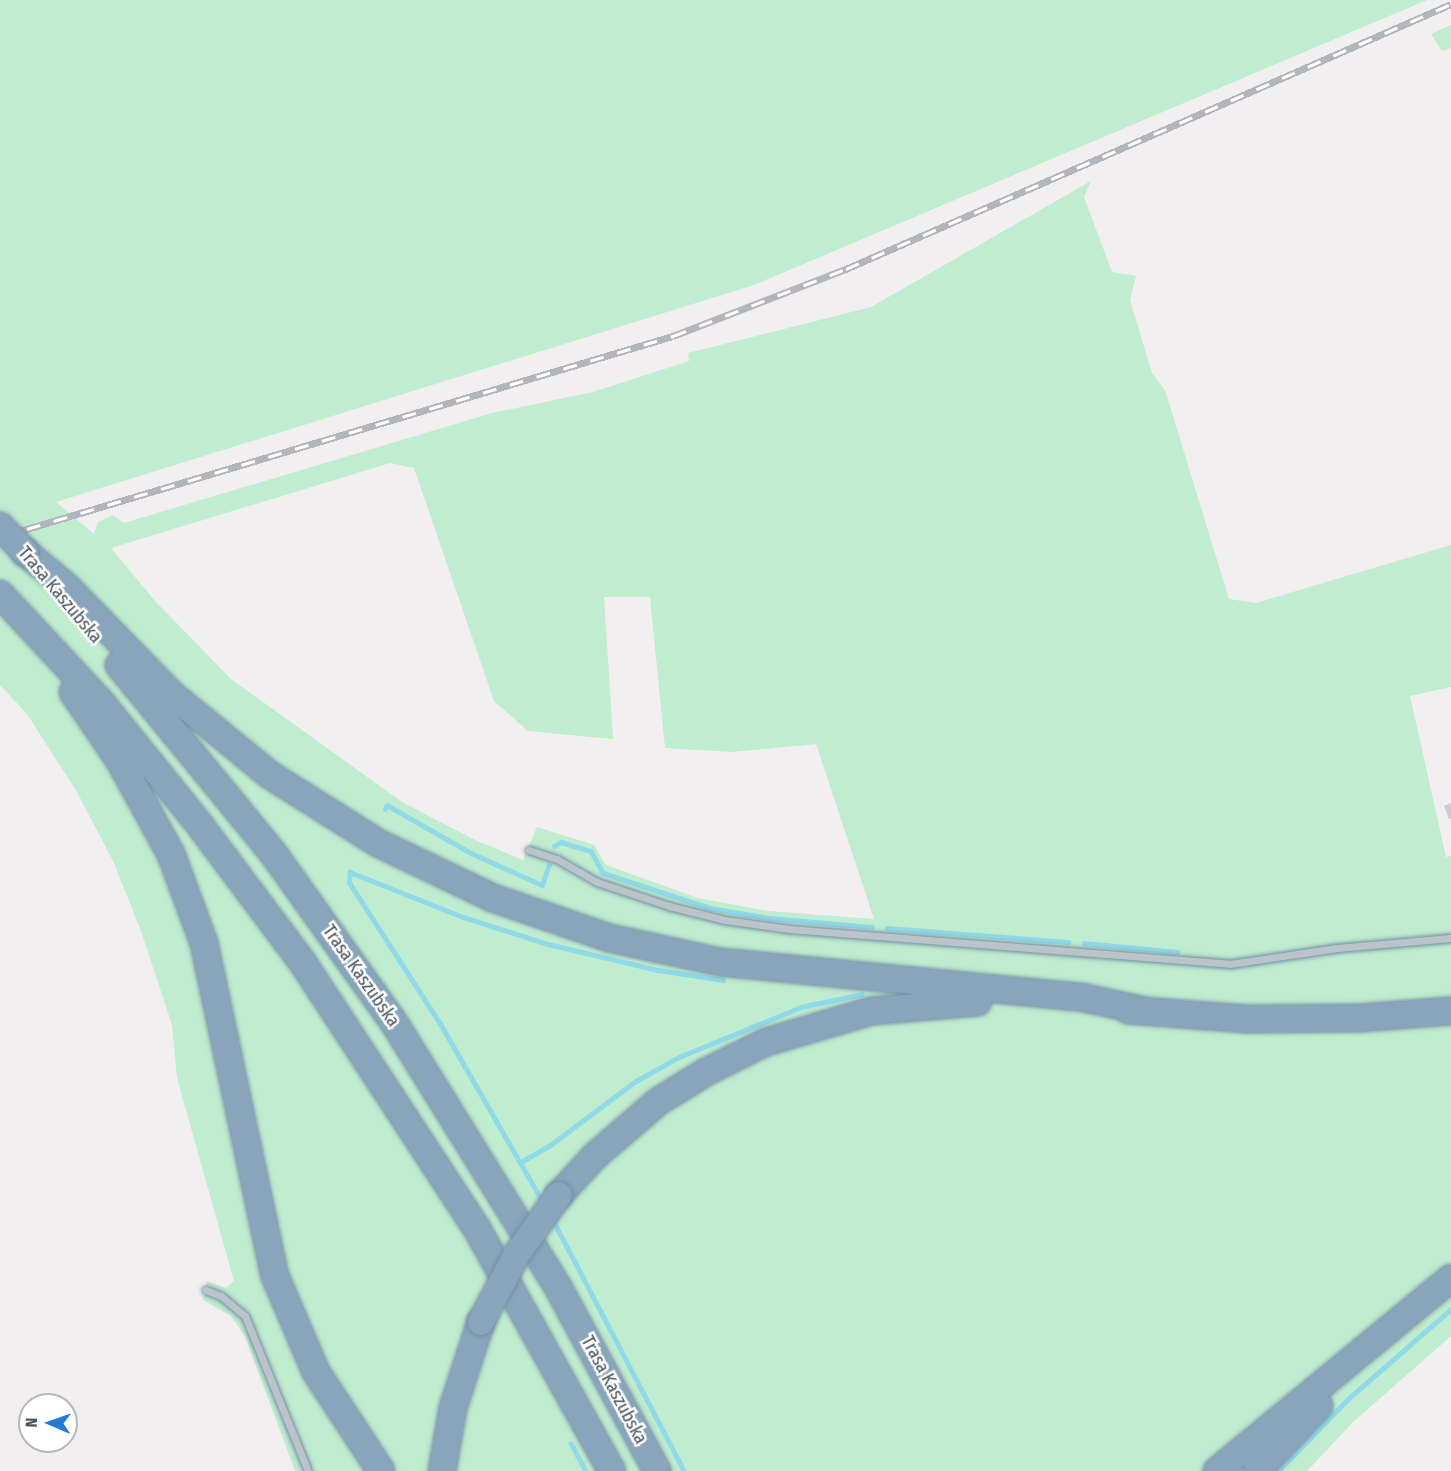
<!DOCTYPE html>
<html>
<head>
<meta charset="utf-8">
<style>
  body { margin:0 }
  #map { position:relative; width:1451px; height:1471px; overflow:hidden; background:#f1efef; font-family:"Fira Sans Condensed",sans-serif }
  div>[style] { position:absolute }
  .green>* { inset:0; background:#c0eccf }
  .stream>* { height:4.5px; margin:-2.25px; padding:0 2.25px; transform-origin:2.25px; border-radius:2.25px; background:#90d9e7 }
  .building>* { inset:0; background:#c9ccd1 }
  .roads { filter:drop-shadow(0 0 2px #758fa7) drop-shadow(0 0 2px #758fa7) }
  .service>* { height:7px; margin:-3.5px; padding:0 3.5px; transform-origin:3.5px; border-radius:3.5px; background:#bbc4cb }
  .motorway>* { height:26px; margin:-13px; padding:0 13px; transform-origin:13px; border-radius:13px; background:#8aa4bb }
  .rail>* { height:7px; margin-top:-3.5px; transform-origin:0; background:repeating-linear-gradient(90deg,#fff 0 14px,#b2b5b9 0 28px); box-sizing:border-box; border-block:2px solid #b2b5b9 }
  .bridges { filter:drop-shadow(0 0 2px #758fa7) drop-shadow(0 0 2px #758fa7) }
  .motorway-bridge>* { height:26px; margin:-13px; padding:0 13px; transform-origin:13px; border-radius:13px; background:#8aa4bb }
  span { translate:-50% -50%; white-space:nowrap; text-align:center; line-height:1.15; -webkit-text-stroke:5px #fff; paint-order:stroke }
  .street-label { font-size:18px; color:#48535b }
  .north { position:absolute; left:18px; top:1393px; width:60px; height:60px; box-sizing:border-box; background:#fff; border:2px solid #b6babd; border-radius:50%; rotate:272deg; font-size:16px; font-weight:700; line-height:24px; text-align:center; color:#48535b }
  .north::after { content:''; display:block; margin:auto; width:21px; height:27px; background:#237bd7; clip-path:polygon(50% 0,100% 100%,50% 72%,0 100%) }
</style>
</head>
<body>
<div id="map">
  <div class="green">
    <i style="clip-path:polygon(evenodd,0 0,1427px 0,754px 285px,56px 502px,94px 534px,98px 522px,113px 515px,124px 523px,492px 413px,593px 392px,689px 361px,688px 353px,871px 307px,1091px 181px,1084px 197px,1112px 272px,1136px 276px,1130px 300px,1152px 373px,1165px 390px,1229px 599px,1256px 603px,1451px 545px,1451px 687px,1410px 696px,1446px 857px,1451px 856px,1451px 1336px,1353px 1422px,1307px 1471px,295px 1471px,245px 1336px,231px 1316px,203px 1300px,207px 1281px,226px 1288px,234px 1281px,177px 1078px,172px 1025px,141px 931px,114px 863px,77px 792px,27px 714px,0 685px,0 0,390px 463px,414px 468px,494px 701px,528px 731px,613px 739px,604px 597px,650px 597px,665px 748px,732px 752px,816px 744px,874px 919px,768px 911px,698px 898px,606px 865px,594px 845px,537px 827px,523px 860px,475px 840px,402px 802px,231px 679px,156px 602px,111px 548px,390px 463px)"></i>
    <i style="clip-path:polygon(1451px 25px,1451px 48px,1442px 51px,1431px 34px)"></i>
  </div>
  <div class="stream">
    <i style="left:385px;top:809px;width:4px;rotate:-63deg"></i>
    <i style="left:387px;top:805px;width:97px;rotate:29.7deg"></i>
    <i style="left:471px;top:853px;width:78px;rotate:24.3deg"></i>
    <i style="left:542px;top:885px;width:21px;rotate:-71deg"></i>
    <i style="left:554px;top:846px;width:8px;rotate:-30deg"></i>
    <i style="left:561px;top:842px;width:31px;rotate:17deg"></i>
    <i style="left:591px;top:851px;width:25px;rotate:61deg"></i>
    <i style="left:603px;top:873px;width:113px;rotate:18.1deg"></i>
    <i style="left:710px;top:908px;width:60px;rotate:9.6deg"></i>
    <i style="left:769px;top:918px;width:103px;rotate:5deg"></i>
    <i style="left:887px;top:928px;width:182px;rotate:4.4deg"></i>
    <i style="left:1084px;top:943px;width:94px;rotate:5.5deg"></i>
    <i style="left:521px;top:1162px;width:32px;rotate:-30deg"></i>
    <i style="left:549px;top:1146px;width:109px;rotate:-36.8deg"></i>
    <i style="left:636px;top:1081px;width:49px;rotate:-29.2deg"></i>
    <i style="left:679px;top:1057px;width:132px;rotate:-22.3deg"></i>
    <i style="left:801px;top:1007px;width:62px;rotate:-12deg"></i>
    <i style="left:543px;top:1203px;width:207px;rotate:-119.9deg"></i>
    <i style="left:440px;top:1024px;width:168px;rotate:-122.8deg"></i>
    <i style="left:349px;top:883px;width:11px;rotate:-85deg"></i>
    <i style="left:350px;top:872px;width:122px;rotate:21.7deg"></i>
    <i style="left:463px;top:917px;width:89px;rotate:17.6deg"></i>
    <i style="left:548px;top:944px;width:113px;rotate:13.3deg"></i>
    <i style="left:658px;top:970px;width:66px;rotate:8.7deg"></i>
    <i style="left:552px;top:1218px;width:285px;rotate:62.4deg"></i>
    <i style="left:571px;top:1443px;width:32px;rotate:62deg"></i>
    <i style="left:1278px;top:1471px;width:102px;rotate:-45.8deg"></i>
    <i style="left:1349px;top:1398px;width:135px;rotate:-41.1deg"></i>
  </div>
  <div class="building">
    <i style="clip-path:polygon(1451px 803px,1451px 819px,1449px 819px,1444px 806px)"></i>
  </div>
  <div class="roads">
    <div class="service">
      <i style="left:529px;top:850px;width:29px;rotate:18deg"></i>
      <i style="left:557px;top:859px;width:46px;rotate:29.9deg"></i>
      <i style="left:597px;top:882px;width:76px;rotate:18.4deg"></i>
      <i style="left:669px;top:906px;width:58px;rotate:14deg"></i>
      <i style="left:725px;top:920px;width:65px;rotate:8deg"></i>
      <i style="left:789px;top:929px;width:442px;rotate:4.5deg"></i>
      <i style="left:1230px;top:964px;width:108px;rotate:-8.5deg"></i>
      <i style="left:1337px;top:948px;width:114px;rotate:-5deg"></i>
      <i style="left:206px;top:1290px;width:16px;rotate:22deg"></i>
      <i style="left:221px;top:1296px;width:31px;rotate:40deg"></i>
      <i style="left:245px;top:1316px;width:167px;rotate:67.9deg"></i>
    </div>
    <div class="motorway">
      <i style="left:25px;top:552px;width:55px;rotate:39.8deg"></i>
      <i style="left:67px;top:587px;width:149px;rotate:45.8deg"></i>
      <i style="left:171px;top:694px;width:128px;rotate:39.3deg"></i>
      <i style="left:270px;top:775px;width:128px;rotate:32.2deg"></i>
      <i style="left:378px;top:843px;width:127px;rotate:25.6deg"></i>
      <i style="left:493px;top:898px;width:123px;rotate:19deg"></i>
      <i style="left:609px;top:938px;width:114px;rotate:12.2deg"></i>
      <i style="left:720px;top:962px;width:367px;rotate:5.6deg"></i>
      <i style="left:1085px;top:998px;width:61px;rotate:12.2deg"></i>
      <i style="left:0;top:594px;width:145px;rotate:47deg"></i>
      <i style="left:99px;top:700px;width:154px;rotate:51.1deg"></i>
      <i style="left:196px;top:820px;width:179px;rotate:53.2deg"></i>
      <i style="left:303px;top:963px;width:316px;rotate:56.8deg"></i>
      <i style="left:476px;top:1227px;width:279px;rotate:60.9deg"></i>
      <i style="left:119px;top:665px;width:243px;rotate:50.7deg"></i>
      <i style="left:273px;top:853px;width:206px;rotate:54.5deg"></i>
      <i style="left:393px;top:1021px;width:313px;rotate:58.2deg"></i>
      <i style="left:558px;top:1287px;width:209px;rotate:61.7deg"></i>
      <i style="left:73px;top:692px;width:83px;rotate:55.7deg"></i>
      <i style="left:120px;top:761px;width:106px;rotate:61.3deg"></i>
      <i style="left:171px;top:854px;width:95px;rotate:69.7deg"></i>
      <i style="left:204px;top:943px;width:340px;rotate:78deg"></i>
      <i style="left:275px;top:1276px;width:104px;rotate:66.9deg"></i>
      <i style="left:316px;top:1372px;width:118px;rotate:56.7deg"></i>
      <i style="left:1128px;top:1010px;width:119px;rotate:4.3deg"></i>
      <i style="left:1247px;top:1019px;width:112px;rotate:-0.5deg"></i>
      <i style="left:1359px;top:1018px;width:92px;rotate:-4.4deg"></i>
      <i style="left:559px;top:1195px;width:53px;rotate:-47.3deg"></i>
      <i style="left:595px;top:1156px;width:84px;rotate:-40.7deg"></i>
      <i style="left:659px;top:1101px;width:55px;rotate:-31.7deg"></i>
      <i style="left:706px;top:1072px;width:67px;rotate:-26.6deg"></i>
      <i style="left:766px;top:1042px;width:109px;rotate:-16.4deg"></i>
      <i style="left:871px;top:1011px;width:107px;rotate:-4.8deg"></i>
      <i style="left:442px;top:1471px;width:64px;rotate:-80.1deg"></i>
      <i style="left:453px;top:1408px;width:90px;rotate:-72deg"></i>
      <i style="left:1217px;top:1471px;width:303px;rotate:-39.5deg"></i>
      <i style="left:1257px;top:1471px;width:90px;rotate:-46.4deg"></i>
    </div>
  </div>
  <div class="rail">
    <i style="left:0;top:537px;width:702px;rotate:-16.63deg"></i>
    <i style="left:673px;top:336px;width:186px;rotate:-21.2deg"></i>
    <i style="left:846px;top:269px;width:660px;rotate:-23.65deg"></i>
  </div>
  <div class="bridges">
    <div class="motorway-bridge">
      <i style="left:0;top:526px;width:36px;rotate:46deg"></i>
      <i style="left:481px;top:1322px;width:77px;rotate:-62.1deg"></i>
      <i style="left:517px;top:1254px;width:72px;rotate:-54.6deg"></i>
    </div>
  </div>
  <div class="street-label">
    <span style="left:60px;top:595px;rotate:50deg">Trasa Kaszubska</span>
    <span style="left:361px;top:976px;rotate:55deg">Trasa Kaszubska</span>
    <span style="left:614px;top:1390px;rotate:62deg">Trasa Kaszubska</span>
  </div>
  <div class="north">N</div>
</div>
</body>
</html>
